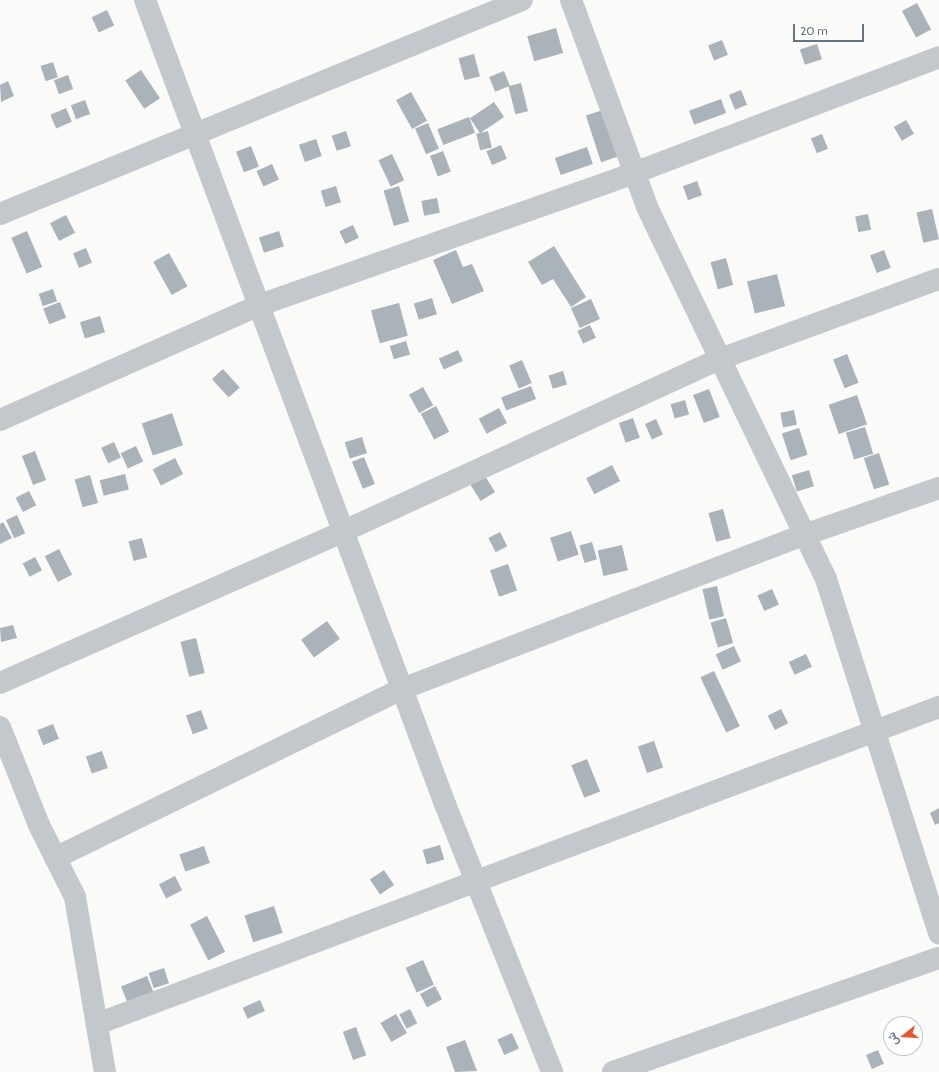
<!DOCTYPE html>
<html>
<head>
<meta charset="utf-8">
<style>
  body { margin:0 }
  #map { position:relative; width:939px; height:1072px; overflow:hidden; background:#fafaf8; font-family:Cabin,Vazirmatn,sans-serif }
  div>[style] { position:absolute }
  .building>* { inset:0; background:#aab3b9; transform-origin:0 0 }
  .minor>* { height:22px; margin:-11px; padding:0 11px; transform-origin:11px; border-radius:11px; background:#c3c8cc }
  span { translate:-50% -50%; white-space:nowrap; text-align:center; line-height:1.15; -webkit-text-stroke:4px #fff; paint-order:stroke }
  .north { position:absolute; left:883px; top:1016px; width:40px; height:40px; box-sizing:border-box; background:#fff; border:1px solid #c1c8cd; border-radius:50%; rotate:253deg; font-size:11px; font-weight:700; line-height:16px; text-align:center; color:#657683 }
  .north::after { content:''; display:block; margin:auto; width:14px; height:18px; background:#e4572e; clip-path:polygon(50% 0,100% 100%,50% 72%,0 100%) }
  .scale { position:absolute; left:793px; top:24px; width:71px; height:18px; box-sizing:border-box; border:2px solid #657683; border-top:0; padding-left:5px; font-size:12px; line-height:14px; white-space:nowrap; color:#657683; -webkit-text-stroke:3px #fff; paint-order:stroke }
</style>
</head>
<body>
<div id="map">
  <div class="building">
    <i style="left:917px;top:3px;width:30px;height:17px;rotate:62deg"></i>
    <i style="left:107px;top:10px;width:17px;height:17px;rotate:65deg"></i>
    <i style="left:556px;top:28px;width:26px;height:30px;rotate:74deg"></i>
    <i style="left:722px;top:40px;width:16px;height:15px;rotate:68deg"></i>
    <i style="left:817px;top:44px;width:16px;height:18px;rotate:72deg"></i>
    <i style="left:474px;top:54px;width:23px;height:16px;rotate:75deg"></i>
    <i style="left:53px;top:62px;width:16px;height:13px;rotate:72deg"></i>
    <i style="left:141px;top:70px;width:34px;height:19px;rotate:56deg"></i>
    <i style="left:504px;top:71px;width:16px;height:16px;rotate:68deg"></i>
    <i style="left:68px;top:75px;width:15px;height:15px;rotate:70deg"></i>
    <i style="clip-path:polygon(8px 81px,14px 96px,1px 102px,0 85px)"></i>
    <i style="left:521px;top:83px;width:29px;height:13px;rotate:76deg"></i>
    <i style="left:741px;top:90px;width:16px;height:13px;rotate:68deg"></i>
    <i style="left:411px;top:92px;width:33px;height:17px;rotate:61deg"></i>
    <i style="left:721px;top:99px;width:15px;height:34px;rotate:70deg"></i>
    <i style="left:85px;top:100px;width:15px;height:15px;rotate:70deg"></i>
    <i style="left:494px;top:102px;width:18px;height:29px;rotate:56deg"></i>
    <i style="left:66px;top:108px;width:15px;height:17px;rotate:67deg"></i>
    <i style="left:603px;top:110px;width:49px;height:18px;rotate:72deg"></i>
    <i style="left:469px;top:117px;width:17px;height:34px;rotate:69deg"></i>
    <i style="left:906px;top:120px;width:16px;height:14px;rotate:60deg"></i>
    <i style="left:428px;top:123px;width:28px;height:14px;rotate:67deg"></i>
    <i style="left:346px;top:131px;width:16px;height:15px;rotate:72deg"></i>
    <i style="left:488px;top:131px;width:17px;height:12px;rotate:77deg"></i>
    <i style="left:822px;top:134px;width:16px;height:12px;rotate:68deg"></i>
    <i style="left:316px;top:139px;width:18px;height:18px;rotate:71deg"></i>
    <i style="left:501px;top:145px;width:15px;height:16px;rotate:67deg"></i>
    <i style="left:251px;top:146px;width:22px;height:16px;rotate:69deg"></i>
    <i style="left:587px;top:147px;width:18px;height:34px;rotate:71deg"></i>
    <i style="left:443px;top:151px;width:22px;height:14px;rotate:69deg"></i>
    <i style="left:392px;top:154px;width:29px;height:15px;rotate:65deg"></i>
    <i style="left:272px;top:164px;width:17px;height:17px;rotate:66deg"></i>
    <i style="left:697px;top:181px;width:15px;height:15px;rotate:70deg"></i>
    <i style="left:336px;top:186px;width:17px;height:16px;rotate:73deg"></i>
    <i style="left:399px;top:186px;width:37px;height:16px;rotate:74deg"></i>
    <i style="left:437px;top:198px;width:15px;height:16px;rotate:79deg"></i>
    <i style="left:932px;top:209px;width:31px;height:16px;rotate:77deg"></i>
    <i style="left:868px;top:214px;width:16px;height:13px;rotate:79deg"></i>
    <i style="left:66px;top:215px;width:20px;height:18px;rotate:63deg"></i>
    <i style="left:353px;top:225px;width:14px;height:15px;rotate:65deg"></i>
    <i style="left:27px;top:231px;width:39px;height:17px;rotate:67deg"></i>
    <i style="left:279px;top:231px;width:16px;height:21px;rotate:72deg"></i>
    <i style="clip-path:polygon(554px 246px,586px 297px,571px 307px,553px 279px,542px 285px,528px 262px)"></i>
    <i style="left:86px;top:248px;width:16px;height:14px;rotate:68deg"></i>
    <i style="clip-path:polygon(456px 250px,463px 267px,472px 264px,484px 291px,452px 304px,433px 260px)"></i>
    <i style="left:884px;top:250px;width:19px;height:15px;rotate:69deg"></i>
    <i style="left:169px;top:253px;width:38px;height:18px;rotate:61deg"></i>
    <i style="left:726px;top:258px;width:28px;height:16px;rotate:75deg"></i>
    <i style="left:777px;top:274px;width:33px;height:31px;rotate:76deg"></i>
    <i style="left:53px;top:289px;width:13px;height:15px;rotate:72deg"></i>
    <i style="left:432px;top:298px;width:17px;height:19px;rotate:73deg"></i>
    <i style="left:591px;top:299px;width:22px;height:22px;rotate:66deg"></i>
    <i style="left:60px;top:302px;width:17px;height:18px;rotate:69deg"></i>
    <i style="left:399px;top:303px;width:34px;height:29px;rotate:75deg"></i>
    <i style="left:100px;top:316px;width:17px;height:21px;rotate:73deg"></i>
    <i style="left:590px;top:325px;width:14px;height:14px;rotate:65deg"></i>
    <i style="left:406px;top:341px;width:14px;height:17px;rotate:73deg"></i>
    <i style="left:458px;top:350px;width:12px;height:21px;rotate:66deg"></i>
    <i style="left:847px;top:354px;width:31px;height:15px;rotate:68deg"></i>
    <i style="left:522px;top:360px;width:25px;height:14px;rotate:67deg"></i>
    <i style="left:223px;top:369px;width:25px;height:15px;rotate:48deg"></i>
    <i style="left:563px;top:371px;width:14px;height:15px;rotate:73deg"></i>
    <i style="left:531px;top:386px;width:14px;height:32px;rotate:69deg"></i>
    <i style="left:423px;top:387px;width:21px;height:16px;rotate:61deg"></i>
    <i style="left:709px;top:389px;width:30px;height:17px;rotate:69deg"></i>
    <i style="left:857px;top:395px;width:31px;height:30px;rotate:71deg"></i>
    <i style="left:685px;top:400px;width:15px;height:15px;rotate:74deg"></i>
    <i style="left:436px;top:406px;width:29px;height:17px;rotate:63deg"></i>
    <i style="left:499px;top:408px;width:17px;height:23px;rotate:62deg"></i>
    <i style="left:794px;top:410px;width:15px;height:14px;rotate:79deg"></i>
    <i style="left:172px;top:413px;width:34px;height:32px;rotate:71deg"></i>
    <i style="left:633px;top:418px;width:21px;height:15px;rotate:71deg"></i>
    <i style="left:656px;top:419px;width:17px;height:12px;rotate:66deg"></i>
    <i style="left:865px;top:427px;width:28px;height:20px;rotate:73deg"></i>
    <i style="left:799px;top:428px;width:28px;height:18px;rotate:72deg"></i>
    <i style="left:362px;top:437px;width:17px;height:18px;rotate:73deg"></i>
    <i style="left:114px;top:442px;width:17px;height:14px;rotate:66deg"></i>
    <i style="left:136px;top:446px;width:17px;height:17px;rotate:65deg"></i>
    <i style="left:35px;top:451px;width:31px;height:14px;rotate:69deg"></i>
    <i style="left:879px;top:453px;width:33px;height:16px;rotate:72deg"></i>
    <i style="left:364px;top:457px;width:29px;height:13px;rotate:68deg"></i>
    <i style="left:175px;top:458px;width:18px;height:25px;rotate:63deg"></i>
    <i style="left:612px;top:465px;width:18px;height:29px;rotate:63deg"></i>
    <i style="left:809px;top:470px;width:17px;height:18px;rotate:73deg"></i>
    <i style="left:125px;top:474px;width:16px;height:26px;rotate:76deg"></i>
    <i style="left:90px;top:475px;width:29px;height:16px;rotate:74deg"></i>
    <i style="left:485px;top:476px;width:19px;height:17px;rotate:58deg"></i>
    <i style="left:29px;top:491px;width:16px;height:15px;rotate:63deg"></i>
    <i style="left:723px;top:509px;width:30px;height:15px;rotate:75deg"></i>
    <i style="left:17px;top:515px;width:20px;height:12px;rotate:66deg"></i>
    <i style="clip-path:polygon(3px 522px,12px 538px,0 544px,0 524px)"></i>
    <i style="left:571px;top:531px;width:25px;height:22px;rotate:72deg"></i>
    <i style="left:500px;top:532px;width:16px;height:13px;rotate:63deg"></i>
    <i style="left:142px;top:538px;width:20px;height:14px;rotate:75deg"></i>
    <i style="left:592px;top:542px;width:18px;height:13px;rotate:74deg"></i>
    <i style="left:622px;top:545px;width:26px;height:25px;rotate:77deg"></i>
    <i style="left:59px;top:549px;width:29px;height:16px;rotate:63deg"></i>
    <i style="left:35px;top:557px;width:15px;height:14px;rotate:62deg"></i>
    <i style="left:508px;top:564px;width:28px;height:19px;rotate:71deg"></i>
    <i style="left:717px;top:586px;width:31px;height:15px;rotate:77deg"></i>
    <i style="left:772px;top:589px;width:17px;height:16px;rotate:66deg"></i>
    <i style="left:726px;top:618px;width:26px;height:16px;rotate:74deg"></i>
    <i style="left:327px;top:621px;width:22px;height:32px;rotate:54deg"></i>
    <i style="clip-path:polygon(13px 625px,17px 638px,1px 642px,0 628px)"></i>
    <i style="left:196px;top:638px;width:36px;height:16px;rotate:76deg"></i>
    <i style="left:734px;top:646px;width:17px;height:20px;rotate:66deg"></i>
    <i style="left:806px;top:654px;width:14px;height:19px;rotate:65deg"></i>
    <i style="left:714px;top:671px;width:61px;height:15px;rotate:65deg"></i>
    <i style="left:781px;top:709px;width:16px;height:15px;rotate:63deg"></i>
    <i style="left:201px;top:710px;width:20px;height:16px;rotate:70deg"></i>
    <i style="left:53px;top:724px;width:16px;height:17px;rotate:68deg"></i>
    <i style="left:654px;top:741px;width:28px;height:17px;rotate:71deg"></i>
    <i style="left:102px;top:751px;width:18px;height:17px;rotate:71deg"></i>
    <i style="left:587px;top:759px;width:35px;height:17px;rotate:68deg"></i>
    <i style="clip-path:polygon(939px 808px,939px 823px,935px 825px,930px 813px)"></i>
    <i style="left:440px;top:845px;width:15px;height:18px;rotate:74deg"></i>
    <i style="left:204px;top:846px;width:18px;height:26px;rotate:71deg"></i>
    <i style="left:384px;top:870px;width:18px;height:17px;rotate:56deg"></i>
    <i style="left:175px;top:876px;width:16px;height:18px;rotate:63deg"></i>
    <i style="left:274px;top:906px;width:28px;height:31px;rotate:72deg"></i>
    <i style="left:207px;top:916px;width:40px;height:19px;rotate:63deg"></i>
    <i style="left:423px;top:960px;width:27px;height:19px;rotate:66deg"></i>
    <i style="left:164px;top:968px;width:16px;height:16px;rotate:72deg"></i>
    <i style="left:147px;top:976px;width:18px;height:28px;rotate:68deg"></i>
    <i style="left:435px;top:986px;width:15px;height:17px;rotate:62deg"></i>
    <i style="left:260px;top:1000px;width:12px;height:19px;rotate:66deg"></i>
    <i style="left:410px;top:1009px;width:16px;height:12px;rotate:63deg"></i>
    <i style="left:396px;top:1014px;width:22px;height:18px;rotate:60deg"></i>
    <i style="left:356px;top:1027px;width:30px;height:14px;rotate:70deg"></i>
    <i style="left:512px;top:1033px;width:17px;height:16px;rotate:66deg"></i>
    <i style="clip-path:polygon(465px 1040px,477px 1071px,455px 1072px,446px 1047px)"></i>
    <i style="left:878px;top:1050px;width:15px;height:13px;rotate:67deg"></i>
  </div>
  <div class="minor">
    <i style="left:145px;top:0;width:858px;rotate:69.54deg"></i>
    <i style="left:445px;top:804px;width:289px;rotate:68.2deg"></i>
    <i style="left:571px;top:0;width:221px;rotate:69.8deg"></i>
    <i style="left:647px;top:207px;width:413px;rotate:64.3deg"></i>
    <i style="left:826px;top:579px;width:372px;rotate:72.3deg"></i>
    <i style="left:0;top:214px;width:564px;rotate:-22.29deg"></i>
    <i style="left:0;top:420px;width:284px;rotate:-23.9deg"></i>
    <i style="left:260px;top:305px;width:397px;rotate:-19.4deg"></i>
    <i style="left:634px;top:173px;width:326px;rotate:-20.8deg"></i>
    <i style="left:0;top:683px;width:376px;rotate:-23.8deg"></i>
    <i style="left:344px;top:531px;width:413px;rotate:-24.6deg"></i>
    <i style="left:720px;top:359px;width:233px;rotate:-20.1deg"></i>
    <i style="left:0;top:727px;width:105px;rotate:68.3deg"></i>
    <i style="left:39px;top:825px;width:80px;rotate:63.4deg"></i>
    <i style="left:75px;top:897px;width:178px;rotate:80.3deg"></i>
    <i style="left:55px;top:858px;width:386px;rotate:-26deg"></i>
    <i style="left:402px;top:689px;width:430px;rotate:-21deg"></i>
    <i style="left:804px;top:535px;width:143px;rotate:-19.2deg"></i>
    <i style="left:97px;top:1024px;width:900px;rotate:-20.63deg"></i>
    <i style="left:613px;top:1072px;width:345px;rotate:-19.3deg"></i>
  </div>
  <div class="north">ش</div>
  <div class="scale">20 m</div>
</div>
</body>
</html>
